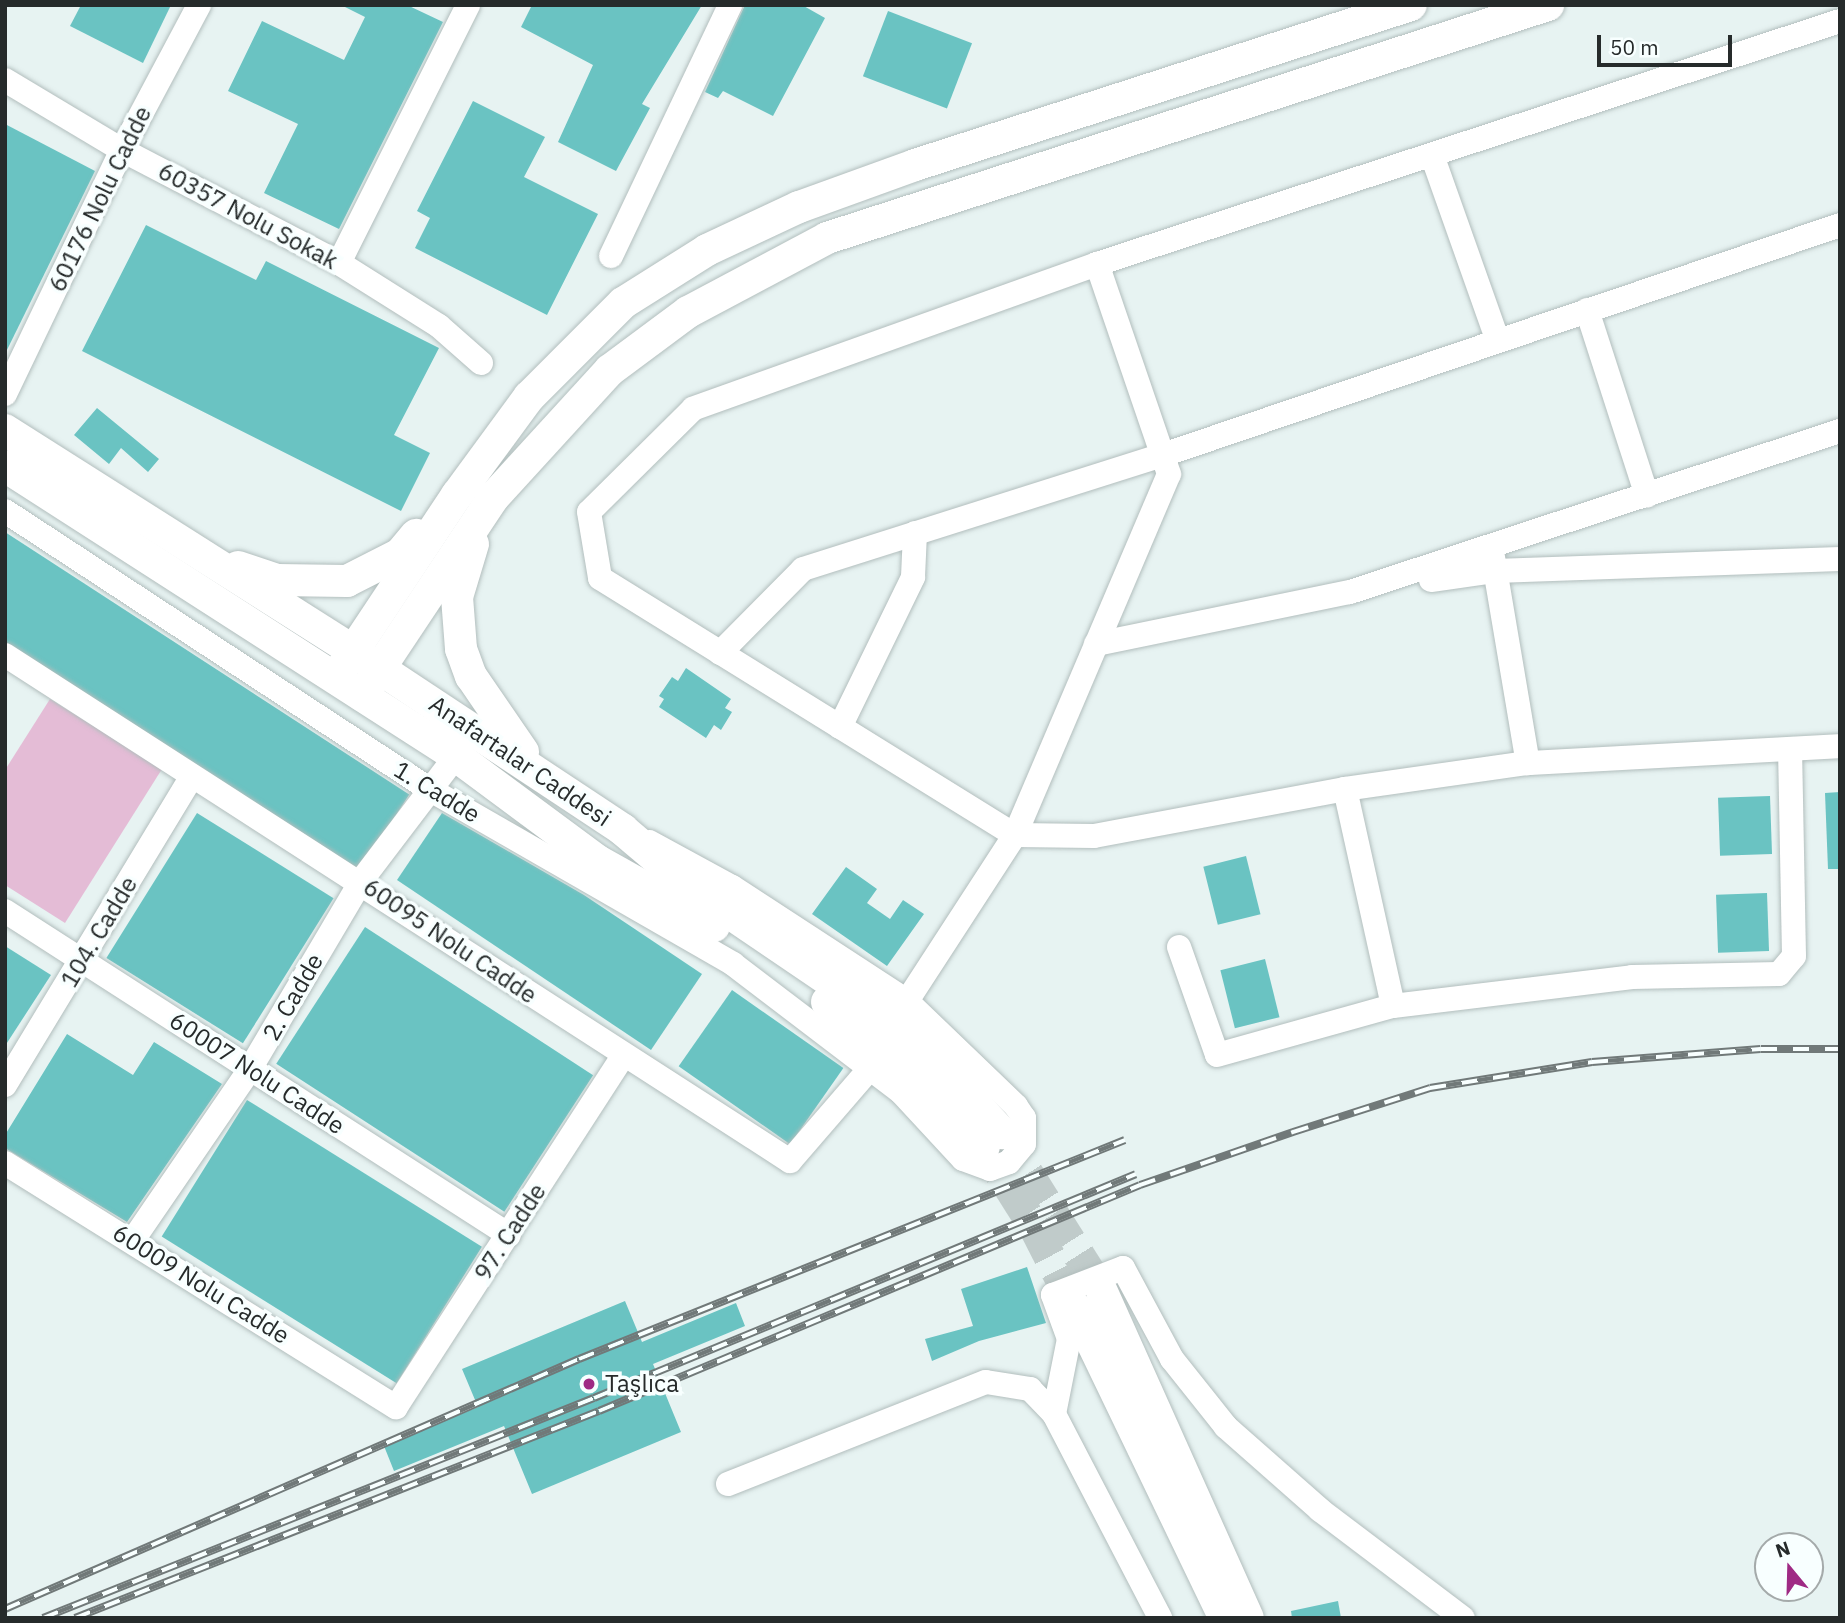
<!DOCTYPE html>
<html>
<head>
<meta charset="utf-8">
<style>
  body { margin:0 }
  #map { position:relative; width:1845px; height:1623px; overflow:hidden; background:#e7f3f2; font-family:"IBM Plex Sans",sans-serif }
  div>[style] { position:absolute }
  .green>* { inset:0; background:#e4bcd6 }
  .building>* { inset:0; background:#6ac3c2; transform-origin:0 0 }
  .major-tunnel>* { height:32px; margin-top:-16px; transform-origin:0; background:repeating-linear-gradient(90deg,#c0cbca 0 32px,transparent 0 48px) }
  .roads { filter:drop-shadow(0 0 2px #b2bebd) drop-shadow(0 0 2px #b2bebd) }
  .minor>* { height:24px; margin:-12px; padding:0 12px; transform-origin:12px; border-radius:12px; background:#fff }
  .major>* { height:32px; margin:-16px; padding:0 16px; transform-origin:16px; border-radius:16px; background:#fff }
  .rail>* { height:8px; margin-top:-4px; transform-origin:0; background:repeating-linear-gradient(90deg,#f8ffff 0 16px,#717979 0 32px); box-sizing:border-box; border-block:2px solid #717979 }
  .dots>* { width:19px; height:19px; translate:-50% -50%; box-sizing:border-box; border:4px solid #f8ffff; border-radius:50% }
  span { translate:-50% -50%; white-space:nowrap; text-align:center; line-height:1.15; -webkit-text-stroke:7px #f8ffff; paint-order:stroke }
  .street-label { font-size:24px; color:#262b2b }
  .poi-label { font-size:24px; color:#262b2b }
  .left { translate:0 -50%; text-align:left }
  .frame { position:absolute; inset:0; border:7px solid #262b2b; pointer-events:none }
  .north { position:absolute; left:1754px; top:1532px; width:70px; height:70px; box-sizing:border-box; background:#f8ffff; border:2px solid #a4aaaa; border-radius:50%; rotate:341deg; font-size:19px; font-weight:700; line-height:28px; text-align:center; color:#262b2b }
  .north::after { content:''; display:block; margin:auto; width:24px; height:32px; background:#9f2a84; clip-path:polygon(50% 0,100% 100%,50% 72%,0 100%) }
  .scale { position:absolute; left:1597px; top:35px; width:135px; height:32px; box-sizing:border-box; border:4px solid #262b2b; border-top:0; padding-left:9px; font-size:21px; line-height:24px; white-space:nowrap; color:#262b2b; -webkit-text-stroke:5px #f8ffff; paint-order:stroke }
</style>
</head>
<body>
<div id="map">
  <div class="green">
    <i style="clip-path:polygon(50px 699px,162px 769px,65px 923px,5px 885px,5px 770px)"></i>
  </div>
  <div class="building">
    <i style="clip-path:polygon(81px 5px,171px 5px,143px 63px,70px 26px)"></i>
    <i style="clip-path:polygon(341px 5px,407px 5px,443px 22px,339px 229px,264px 193px,298px 124px,228px 91px,262px 21px,344px 60px,365px 17px)"></i>
    <i style="clip-path:polygon(532px 5px,702px 5px,642px 104px,650px 108px,616px 171px,558px 142px,593px 65px,521px 27px)"></i>
    <i style="clip-path:polygon(745px 5px,802px 5px,825px 18px,773px 116px,723px 91px,718px 98px,705px 92px)"></i>
    <i style="left:888px;top:11px;width:90px;height:70px;rotate:21deg"></i>
    <i style="clip-path:polygon(473px 101px,545px 137px,524px 177px,598px 214px,547px 315px,415px 248px,430px 218px,417px 211px)"></i>
    <i style="clip-path:polygon(5px 124px,95px 171px,5px 354px)"></i>
    <i style="clip-path:polygon(146px 225px,256px 280px,266px 261px,439px 348px,394px 435px,430px 453px,401px 511px,82px 351px)"></i>
    <i style="clip-path:polygon(97px 408px,159px 459px,148px 472px,121px 448px,109px 464px,74px 435px)"></i>
    <i style="left:5px;top:532px;width:482px;height:95px;rotate:33deg"></i>
    <i style="clip-path:polygon(686px 668px,731px 699px,725px 708px,732px 712px,721px 730px,714px 725px,706px 738px,659px 707px,664px 699px,659px 696px,672px 677px,678px 681px)"></i>
    <i style="clip-path:polygon(1840px 792px,1840px 869px,1828px 869px,1825px 793px)"></i>
    <i style="left:1770px;top:796px;width:58px;height:52px;rotate:88deg"></i>
    <i style="left:197px;top:813px;width:161px;height:171px;rotate:32deg"></i>
    <i style="clip-path:polygon(442px 813px,584px 895px,702px 974px,651px 1050px,397px 880px)"></i>
    <i style="left:1246px;top:856px;width:60px;height:44px;rotate:76deg"></i>
    <i style="clip-path:polygon(846px 867px,877px 889px,867px 903px,890px 919px,903px 900px,924px 914px,887px 966px,812px 914px)"></i>
    <i style="left:1767px;top:893px;width:58px;height:51px;rotate:88deg"></i>
    <i style="left:365px;top:927px;width:272px;height:163px;rotate:33deg"></i>
    <i style="clip-path:polygon(5px 946px,51px 975px,5px 1046px)"></i>
    <i style="left:1265px;top:959px;width:60px;height:46px;rotate:76deg"></i>
    <i style="left:732px;top:990px;width:136px;height:93px;rotate:35deg"></i>
    <i style="clip-path:polygon(67px 1034px,133px 1075px,154px 1042px,222px 1084px,127px 1222px,5px 1148px,5px 1135px)"></i>
    <i style="left:247px;top:1100px;width:277px;height:161px;rotate:32deg"></i>
    <i style="clip-path:polygon(1027px 1267px,1046px 1323px,979px 1341px,932px 1361px,925px 1339px,973px 1326px,961px 1289px)"></i>
    <i style="clip-path:polygon(625px 1301px,642px 1342px,736px 1303px,745px 1326px,653px 1364px,681px 1432px,532px 1494px,504px 1426px,394px 1471px,384px 1446px,478px 1407px,462px 1369px)"></i>
    <i style="clip-path:polygon(1338px 1601px,1341px 1618px,1292px 1618px,1291px 1611px)"></i>
  </div>
  <div class="major-tunnel">
    <i style="left:1002px;top:1133px;width:188px;rotate:57.8deg"></i>
    <i style="left:984px;top:1147px;width:96px;rotate:57.8deg"></i>
    <i style="left:1035px;top:1228px;width:89px;rotate:63.1deg"></i>
  </div>
  <div class="roads">
    <div class="minor">
      <i style="left:1840px;top:21px;width:782px;rotate:161.89deg"></i>
      <i style="left:1097px;top:264px;width:429px;rotate:160.3deg"></i>
      <i style="left:693px;top:409px;width:146px;rotate:135.3deg"></i>
      <i style="left:589px;top:512px;width:67px;rotate:80.5deg"></i>
      <i style="left:600px;top:578px;width:488px;rotate:31.8deg"></i>
      <i style="left:1015px;top:835px;width:79px;rotate:0.7deg"></i>
      <i style="left:1094px;top:836px;width:255px;rotate:-10.6deg"></i>
      <i style="left:1345px;top:789px;width:185px;rotate:-8.1deg"></i>
      <i style="left:1528px;top:763px;width:312px;rotate:-3.1deg"></i>
      <i style="left:5px;top:80px;width:136px;rotate:30.9deg"></i>
      <i style="left:122px;top:150px;width:245px;rotate:27.5deg"></i>
      <i style="left:339px;top:263px;width:118px;rotate:32.2deg"></i>
      <i style="left:439px;top:326px;width:56px;rotate:41.4deg"></i>
      <i style="left:1432px;top:155px;width:197px;rotate:70.5deg"></i>
      <i style="left:611px;top:256px;width:278px;rotate:-64.6deg"></i>
      <i style="left:339px;top:263px;width:288px;rotate:-63.4deg"></i>
      <i style="left:1587px;top:310px;width:195px;rotate:72.1deg"></i>
      <i style="left:5px;top:394px;width:271px;rotate:-64.4deg"></i>
      <i style="left:122px;top:150px;width:164px;rotate:-62deg"></i>
      <i style="left:5px;top:511px;width:507px;rotate:33.25deg"></i>
      <i style="left:429px;top:789px;width:351px;rotate:29.9deg"></i>
      <i style="left:733px;top:964px;width:211px;rotate:37.3deg"></i>
      <i style="left:901px;top:1092px;width:91px;rotate:47.2deg"></i>
      <i style="left:963px;top:1159px;width:29px;rotate:20deg"></i>
      <i style="left:990px;top:1169px;width:20px;rotate:-20deg"></i>
      <i style="left:1009px;top:1162px;width:23px;rotate:-50deg"></i>
      <i style="left:1024px;top:1144px;width:26px;rotate:-90deg"></i>
      <i style="left:1024px;top:1118px;width:14px;rotate:-124deg"></i>
      <i style="left:1016px;top:1106px;width:151px;rotate:-136.1deg"></i>
      <i style="left:907px;top:1001px;width:209px;rotate:-146.9deg"></i>
      <i style="left:732px;top:887px;width:94px;rotate:-151.5deg"></i>
      <i style="left:1493px;top:557px;width:209px;rotate:80.4deg"></i>
      <i style="left:1431px;top:580px;width:65px;rotate:-8deg"></i>
      <i style="left:1495px;top:571px;width:345px;rotate:-2deg"></i>
      <i style="left:1096px;top:644px;width:259px;rotate:-11.6deg"></i>
      <i style="left:1350px;top:592px;width:516px;rotate:-18.19deg"></i>
      <i style="left:720px;top:653px;width:118px;rotate:-45.3deg"></i>
      <i style="left:803px;top:569px;width:378px;rotate:-17.6deg"></i>
      <i style="left:1163px;top:455px;width:715px;rotate:-18.76deg"></i>
      <i style="left:5px;top:655px;width:934px;rotate:32.81deg"></i>
      <i style="left:790px;top:1161px;width:124px;rotate:-49.2deg"></i>
      <i style="left:840px;top:727px;width:167px;rotate:-64deg"></i>
      <i style="left:913px;top:577px;width:44px;rotate:-87.4deg"></i>
      <i style="left:1345px;top:789px;width:222px;rotate:77.5deg"></i>
      <i style="left:5px;top:911px;width:599px;rotate:32.74deg"></i>
      <i style="left:1179px;top:947px;width:114px;rotate:70.6deg"></i>
      <i style="left:1217px;top:1055px;width:183px;rotate:-15.6deg"></i>
      <i style="left:1393px;top:1006px;width:241px;rotate:-6.9deg"></i>
      <i style="left:1632px;top:977px;width:147px;rotate:-1.2deg"></i>
      <i style="left:1779px;top:974px;width:23px;rotate:-50deg"></i>
      <i style="left:1794px;top:956px;width:207px;rotate:-91.1deg"></i>
      <i style="left:907px;top:1001px;width:198px;rotate:-57deg"></i>
      <i style="left:1015px;top:835px;width:392px;rotate:-66.9deg"></i>
      <i style="left:1169px;top:474px;width:222px;rotate:-108.9deg"></i>
      <i style="left:5px;top:1085px;width:358px;rotate:-58.8deg"></i>
      <i style="left:5px;top:1163px;width:461px;rotate:32deg"></i>
      <i style="left:396px;top:1407px;width:418px;rotate:-57.1deg"></i>
      <i style="left:133px;top:1240px;width:207px;rotate:-55.6deg"></i>
      <i style="left:250px;top:1069px;width:218px;rotate:-59.4deg"></i>
      <i style="left:361px;top:881px;width:157px;rotate:-52.8deg"></i>
      <i style="left:1054px;top:1414px;width:76px;rotate:-78.7deg"></i>
      <i style="left:1069px;top:1339px;width:47px;rotate:-110deg"></i>
      <i style="left:1053px;top:1295px;width:75px;rotate:-21.1deg"></i>
      <i style="left:1123px;top:1268px;width:103px;rotate:61.7deg"></i>
      <i style="left:1172px;top:1359px;width:87px;rotate:51.5deg"></i>
      <i style="left:1226px;top:1427px;width:125px;rotate:41.4deg"></i>
      <i style="left:1320px;top:1510px;width:179px;rotate:37.1deg"></i>
      <i style="left:728px;top:1484px;width:277px;rotate:-21.6deg"></i>
      <i style="left:986px;top:1382px;width:45px;rotate:9deg"></i>
      <i style="left:1030px;top:1389px;width:35px;rotate:46deg"></i>
      <i style="left:1054px;top:1414px;width:230px;rotate:62.5deg"></i>
    </div>
    <div class="major">
      <i style="left:5px;top:430px;width:412px;rotate:32.4deg"></i>
      <i style="left:353px;top:651px;width:324px;rotate:33.5deg"></i>
      <i style="left:623px;top:830px;width:84px;rotate:40.2deg"></i>
      <i style="left:687px;top:884px;width:272px;rotate:34.2deg"></i>
      <i style="left:912px;top:1037px;width:132px;rotate:46.8deg"></i>
      <i style="left:5px;top:466px;width:536px;rotate:32.74deg"></i>
      <i style="left:456px;top:756px;width:177px;rotate:36.5deg"></i>
      <i style="left:598px;top:861px;width:133px;rotate:29.3deg"></i>
      <i style="left:473px;top:544px;width:55px;rotate:106.8deg"></i>
      <i style="left:457px;top:597px;width:52px;rotate:85.6deg"></i>
      <i style="left:461px;top:649px;width:29px;rotate:70deg"></i>
      <i style="left:471px;top:676px;width:92px;rotate:55.6deg"></i>
      <i style="left:238px;top:567px;width:41px;rotate:18.4deg"></i>
      <i style="left:277px;top:580px;width:70px;rotate:0.8deg"></i>
      <i style="left:347px;top:581px;width:59px;rotate:-27deg"></i>
      <i style="left:400px;top:554px;width:25px;rotate:-50deg"></i>
      <i style="left:336px;top:677px;width:219px;rotate:-56.4deg"></i>
      <i style="left:457px;top:495px;width:122px;rotate:-53.7deg"></i>
      <i style="left:529px;top:397px;width:133px;rotate:-45deg"></i>
      <i style="left:623px;top:303px;width:99px;rotate:-32.2deg"></i>
      <i style="left:707px;top:250px;width:102px;rotate:-25.1deg"></i>
      <i style="left:799px;top:207px;width:123px;rotate:-19.9deg"></i>
      <i style="left:915px;top:165px;width:521px;rotate:-17.88deg"></i>
      <i style="left:362px;top:695px;width:237px;rotate:-56.4deg"></i>
      <i style="left:493px;top:498px;width:173px;rotate:-47.6deg"></i>
      <i style="left:610px;top:370px;width:97px;rotate:-36.6deg"></i>
      <i style="left:688px;top:312px;width:157px;rotate:-28deg"></i>
      <i style="left:827px;top:238px;width:758px;rotate:-17.91deg"></i>
      <i style="left:827px;top:1002px;width:87px;rotate:39.4deg"></i>
      <i style="left:894px;top:1057px;width:127px;rotate:45deg"></i>
      <i style="left:1102px;top:1292px;width:357px;rotate:65.9deg"></i>
      <i style="left:1075px;top:1307px;width:345px;rotate:64.3deg"></i>
    </div>
  </div>
  <div class="rail">
    <i style="left:5px;top:1609px;width:626px;rotate:-23.54deg"></i>
    <i style="left:579px;top:1359px;width:588px;rotate:-21.86deg"></i>
    <i style="left:43px;top:1618px;width:593px;rotate:-21.77deg"></i>
    <i style="left:594px;top:1398px;width:586px;rotate:-22.45deg"></i>
    <i style="left:75px;top:1618px;width:563px;rotate:-21.56deg"></i>
    <i style="left:599px;top:1411px;width:586px;rotate:-22.67deg"></i>
    <i style="left:1140px;top:1185px;width:162px;rotate:-19.1deg"></i>
    <i style="left:1293px;top:1132px;width:144px;rotate:-17.8deg"></i>
    <i style="left:1430px;top:1088px;width:164px;rotate:-9.1deg"></i>
    <i style="left:1592px;top:1062px;width:169px;rotate:-4.4deg"></i>
    <i style="left:1761px;top:1049px;width:79px"></i>
  </div>
  <div class="dots">
    <i style="left:589px;top:1384px;background:#9f2a84"></i>
  </div>
  <div class="street-label">
    <span style="left:100px;top:199px;rotate:-64deg">60176 Nolu Cadde</span>
    <span style="left:248px;top:216px;rotate:28deg">60357 Nolu Sokak</span>
    <span style="left:520px;top:761px;rotate:34deg">Anafartalar Caddesi</span>
    <span style="left:437px;top:792px;rotate:31deg">1. Cadde</span>
    <span style="left:99px;top:932px;rotate:-59deg">104. Cadde</span>
    <span style="left:450px;top:941px;rotate:34deg">60095 Nolu Cadde</span>
    <span style="left:293px;top:997px;rotate:-60deg">2. Cadde</span>
    <span style="left:257px;top:1073px;rotate:33deg">60007 Nolu Cadde</span>
    <span style="left:510px;top:1232px;rotate:-57deg">97. Cadde</span>
    <span style="left:201px;top:1284px;rotate:32deg">60009 Nolu Cadde</span>
  </div>
  <div class="poi-label">
    <span class="left" style="left:605px;top:1384px">Taşlıca</span>
  </div>
  <div class="frame"></div>
  <div class="north">N</div>
  <div class="scale">50 m</div>
</div>
</body>
</html>
